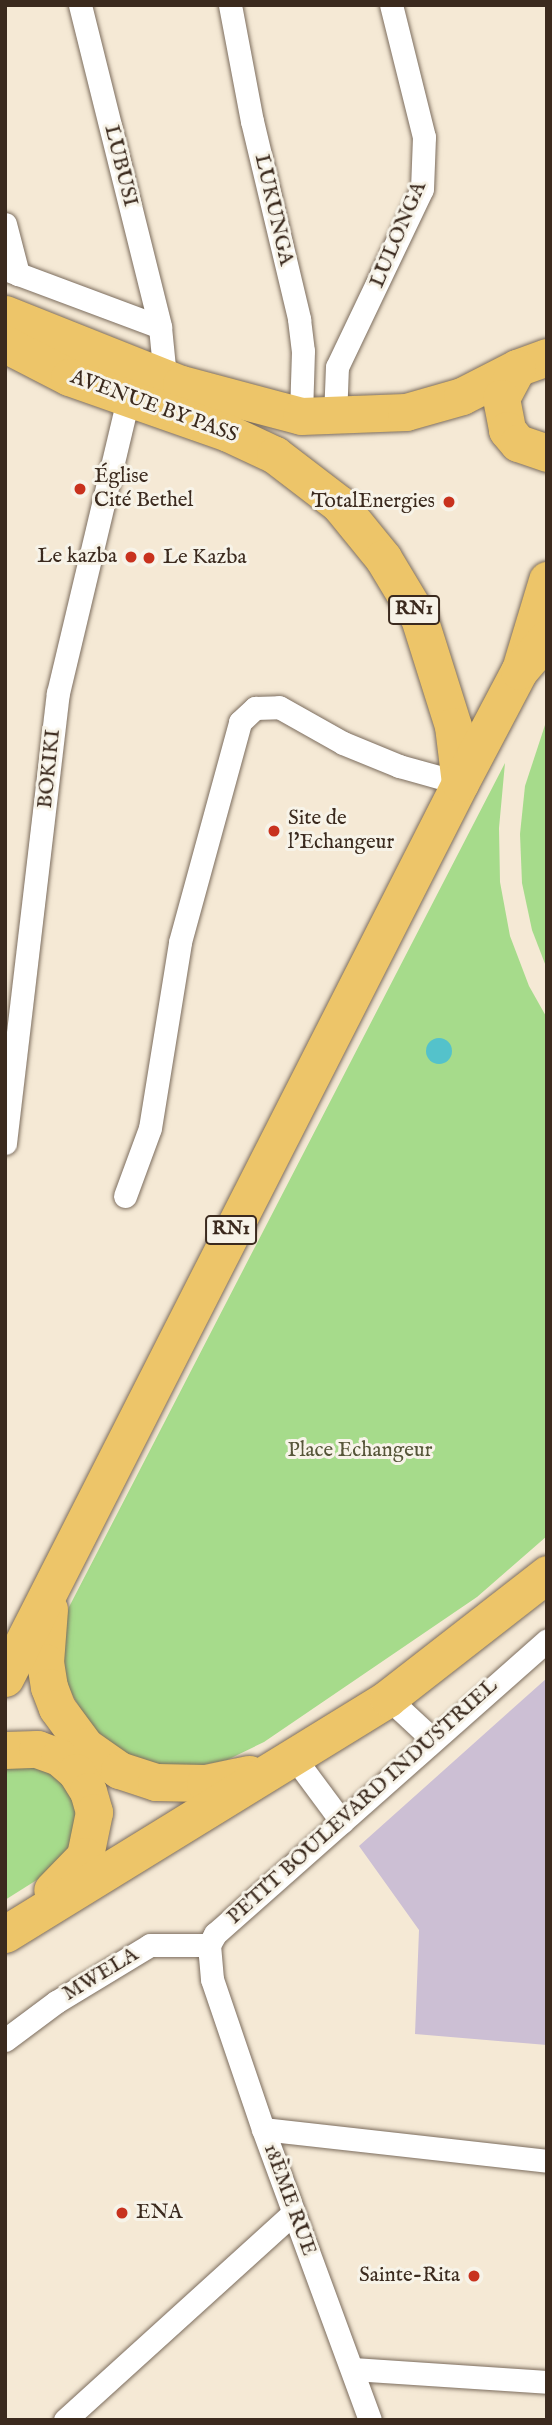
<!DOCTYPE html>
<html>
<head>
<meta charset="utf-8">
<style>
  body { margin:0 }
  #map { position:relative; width:552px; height:2425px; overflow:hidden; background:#f5e9d5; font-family:"IM FELL English",serif }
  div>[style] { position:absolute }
  .industrial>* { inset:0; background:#ccbfd4 }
  .green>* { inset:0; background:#a6db8b }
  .water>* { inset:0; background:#54c2cb }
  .round { border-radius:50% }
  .roads { filter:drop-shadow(0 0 2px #7c6d5e) drop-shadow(0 0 2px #7c6d5e) }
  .minor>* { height:23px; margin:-11.5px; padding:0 11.5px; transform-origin:11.5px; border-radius:11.5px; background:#fff }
  .trunk>* { height:37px; margin:-18.5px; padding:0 18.5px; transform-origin:18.5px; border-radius:18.5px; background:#edc569 }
  .dots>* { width:19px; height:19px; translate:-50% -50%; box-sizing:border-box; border:4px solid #f7f3e8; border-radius:50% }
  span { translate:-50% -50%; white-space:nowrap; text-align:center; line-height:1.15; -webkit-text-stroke:6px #f7f3e8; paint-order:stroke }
  .shield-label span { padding:2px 5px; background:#f7f3e8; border:2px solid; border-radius:5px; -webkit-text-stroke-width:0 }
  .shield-label { font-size:19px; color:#3b2a1e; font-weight:700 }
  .street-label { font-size:21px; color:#3b2a1e }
  .poi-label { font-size:21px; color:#3b2a1e }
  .left { translate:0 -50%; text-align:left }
  .right { translate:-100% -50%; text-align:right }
  .park-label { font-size:21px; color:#565639 }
  .frame { position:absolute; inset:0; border:7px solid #3b2a1e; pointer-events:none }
</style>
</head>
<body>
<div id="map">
  <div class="industrial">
    <i style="clip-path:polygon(547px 1678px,547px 2045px,415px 2034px,419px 1930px,359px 1846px)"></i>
  </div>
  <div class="green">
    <i style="clip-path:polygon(547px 719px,547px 969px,532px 930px,522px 883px,520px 834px,525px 786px)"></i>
    <i style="clip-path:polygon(505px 763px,499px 828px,500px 882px,510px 936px,529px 986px,547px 1018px,547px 1536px,477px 1597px,264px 1742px,227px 1760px,183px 1769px,131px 1758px,91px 1727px,66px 1684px,62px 1637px,69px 1607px)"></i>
    <i style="clip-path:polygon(21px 1762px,56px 1774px,77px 1803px,78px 1837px,59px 1866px,5px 1900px,5px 1765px)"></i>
  </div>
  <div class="water">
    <i class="round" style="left:426px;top:1038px;width:26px;height:26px"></i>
  </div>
  <div class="roads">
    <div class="minor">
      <i style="left:80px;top:5px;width:332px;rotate:76deg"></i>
      <i style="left:160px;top:327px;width:50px;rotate:84.3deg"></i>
      <i style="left:230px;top:5px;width:118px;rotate:79.3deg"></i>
      <i style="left:252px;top:121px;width:204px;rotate:76.6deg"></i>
      <i style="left:299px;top:319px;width:32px;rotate:83deg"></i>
      <i style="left:303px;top:351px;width:65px;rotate:91.8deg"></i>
      <i style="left:5px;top:224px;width:52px;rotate:75.4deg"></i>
      <i style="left:5px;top:269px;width:165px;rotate:20.5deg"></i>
      <i style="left:335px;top:418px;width:51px;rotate:-87.8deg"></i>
      <i style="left:337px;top:367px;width:197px;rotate:-64.5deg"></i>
      <i style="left:422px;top:189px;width:52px;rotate:-87.8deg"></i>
      <i style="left:424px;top:137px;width:136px;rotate:-104deg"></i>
      <i style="left:5px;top:1143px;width:453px;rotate:-83.3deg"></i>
      <i style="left:58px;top:693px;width:301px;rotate:-76.6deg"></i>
      <i style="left:125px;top:1196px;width:72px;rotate:-69.8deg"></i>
      <i style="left:150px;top:1128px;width:188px;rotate:-80.8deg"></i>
      <i style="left:180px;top:942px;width:228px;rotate:-74.7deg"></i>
      <i style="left:240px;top:722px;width:21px;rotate:-43deg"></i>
      <i style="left:255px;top:708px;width:24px;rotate:-2deg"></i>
      <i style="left:279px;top:707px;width:73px;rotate:29.4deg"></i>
      <i style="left:343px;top:743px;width:61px;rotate:22.3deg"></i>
      <i style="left:399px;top:766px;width:63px;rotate:15.6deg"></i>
      <i style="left:388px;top:1698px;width:59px;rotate:42.9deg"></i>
      <i style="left:293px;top:1756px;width:82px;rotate:53.4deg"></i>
      <i style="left:5px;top:2040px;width:64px;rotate:-36.7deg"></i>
      <i style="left:56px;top:2002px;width:110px;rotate:-31.2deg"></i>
      <i style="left:150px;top:1945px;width:59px"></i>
      <i style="left:263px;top:2129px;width:286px;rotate:6.4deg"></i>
      <i style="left:353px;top:2369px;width:194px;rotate:3.8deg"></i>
      <i style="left:65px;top:2420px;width:308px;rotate:-42.2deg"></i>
      <i style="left:370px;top:2420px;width:310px;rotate:-110.2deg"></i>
      <i style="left:263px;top:2129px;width:158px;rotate:-108.8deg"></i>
      <i style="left:212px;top:1979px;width:34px;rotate:-95deg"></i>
      <i style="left:209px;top:1945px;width:13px;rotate:-61deg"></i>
      <i style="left:215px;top:1934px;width:443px;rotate:-41.5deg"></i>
    </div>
    <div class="trunk">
      <i style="left:5px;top:314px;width:189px;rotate:21.7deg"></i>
      <i style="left:181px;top:384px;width:124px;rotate:14.9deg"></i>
      <i style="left:301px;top:416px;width:105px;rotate:-2.2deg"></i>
      <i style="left:406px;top:412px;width:58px;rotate:-15.9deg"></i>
      <i style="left:462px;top:396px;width:62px;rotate:-27deg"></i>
      <i style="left:5px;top:344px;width:72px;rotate:27.3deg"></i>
      <i style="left:69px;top:377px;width:169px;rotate:19.4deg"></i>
      <i style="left:228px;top:433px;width:52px;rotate:25.1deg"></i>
      <i style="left:275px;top:455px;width:81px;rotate:37.4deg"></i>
      <i style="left:339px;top:504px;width:70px;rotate:50.8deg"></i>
      <i style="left:383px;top:558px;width:70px;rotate:59deg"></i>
      <i style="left:419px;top:618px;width:113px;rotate:72.5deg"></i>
      <i style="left:453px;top:726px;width:57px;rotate:83deg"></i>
      <i style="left:547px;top:357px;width:32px;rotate:160deg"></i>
      <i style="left:517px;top:368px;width:34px;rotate:118deg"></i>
      <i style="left:501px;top:398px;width:33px;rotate:79deg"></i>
      <i style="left:507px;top:430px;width:17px;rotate:50deg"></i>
      <i style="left:518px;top:443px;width:31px;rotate:19deg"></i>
      <i style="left:522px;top:663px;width:87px;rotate:-73.2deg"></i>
      <i style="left:49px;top:1609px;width:53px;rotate:94.3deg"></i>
      <i style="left:45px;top:1662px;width:25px;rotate:81deg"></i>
      <i style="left:49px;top:1687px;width:22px;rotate:69deg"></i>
      <i style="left:57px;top:1708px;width:47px;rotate:53.6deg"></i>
      <i style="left:85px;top:1746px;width:42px;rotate:35.2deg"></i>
      <i style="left:119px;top:1770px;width:39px;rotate:18deg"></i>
      <i style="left:156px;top:1782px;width:49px;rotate:1.2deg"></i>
      <i style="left:205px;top:1783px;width:45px;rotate:-11.6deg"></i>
      <i style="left:5px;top:1678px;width:1004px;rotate:-63.05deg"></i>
      <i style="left:460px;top:783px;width:127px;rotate:-62.2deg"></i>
      <i style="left:519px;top:671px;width:43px;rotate:-49.7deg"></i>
      <i style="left:5px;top:1750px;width:32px;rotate:-2deg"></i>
      <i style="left:37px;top:1749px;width:23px;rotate:20deg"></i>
      <i style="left:59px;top:1757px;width:23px;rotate:41deg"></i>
      <i style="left:76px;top:1772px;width:22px;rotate:58deg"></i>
      <i style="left:88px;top:1791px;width:22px;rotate:74deg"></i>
      <i style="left:94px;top:1812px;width:45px;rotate:101.6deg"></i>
      <i style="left:85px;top:1856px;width:47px;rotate:134.1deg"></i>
      <i style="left:5px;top:1934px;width:450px;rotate:-31.6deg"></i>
      <i style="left:388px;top:1698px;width:202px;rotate:-37.9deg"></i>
    </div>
  </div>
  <div class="dots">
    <i style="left:80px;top:489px;background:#c8321e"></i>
    <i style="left:449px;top:502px;background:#c8321e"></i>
    <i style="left:131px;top:557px;background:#c8321e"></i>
    <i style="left:149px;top:558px;background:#c8321e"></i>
    <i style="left:274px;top:831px;background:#c8321e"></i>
    <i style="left:122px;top:2213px;background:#c8321e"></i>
    <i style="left:474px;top:2276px;background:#c8321e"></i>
  </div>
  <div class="shield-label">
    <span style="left:414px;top:610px">RN1</span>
    <span style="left:231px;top:1230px">RN1</span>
  </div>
  <div class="street-label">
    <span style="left:120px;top:166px;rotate:76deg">LUBUSI</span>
    <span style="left:273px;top:210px;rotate:77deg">LUKUNGA</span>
    <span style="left:399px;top:235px;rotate:-67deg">LULONGA</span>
    <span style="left:154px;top:407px;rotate:20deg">AVENUE BY PASS</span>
    <span style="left:50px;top:769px;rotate:-84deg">BOKIKI</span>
    <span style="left:363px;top:1802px;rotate:-42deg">PETIT BOULEVARD INDUSTRIEL</span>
    <span style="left:101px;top:1975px;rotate:-31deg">MWELA</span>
    <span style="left:289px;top:2200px;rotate:70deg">18ÈME RUE</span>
  </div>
  <div class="poi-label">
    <span class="left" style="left:94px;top:489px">Église<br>Cité Bethel</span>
    <span class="right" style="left:435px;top:502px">TotalEnergies</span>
    <span class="right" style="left:117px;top:557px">Le kazba</span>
    <span class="left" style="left:163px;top:558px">Le Kazba</span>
    <span class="left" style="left:288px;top:831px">Site de<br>l'Echangeur</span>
    <span class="left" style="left:136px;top:2213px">ENA</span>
    <span class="right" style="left:460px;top:2276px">Sainte-Rita</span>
  </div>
  <div class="park-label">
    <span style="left:360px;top:1451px">Place Echangeur</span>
  </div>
  <div class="frame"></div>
</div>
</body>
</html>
